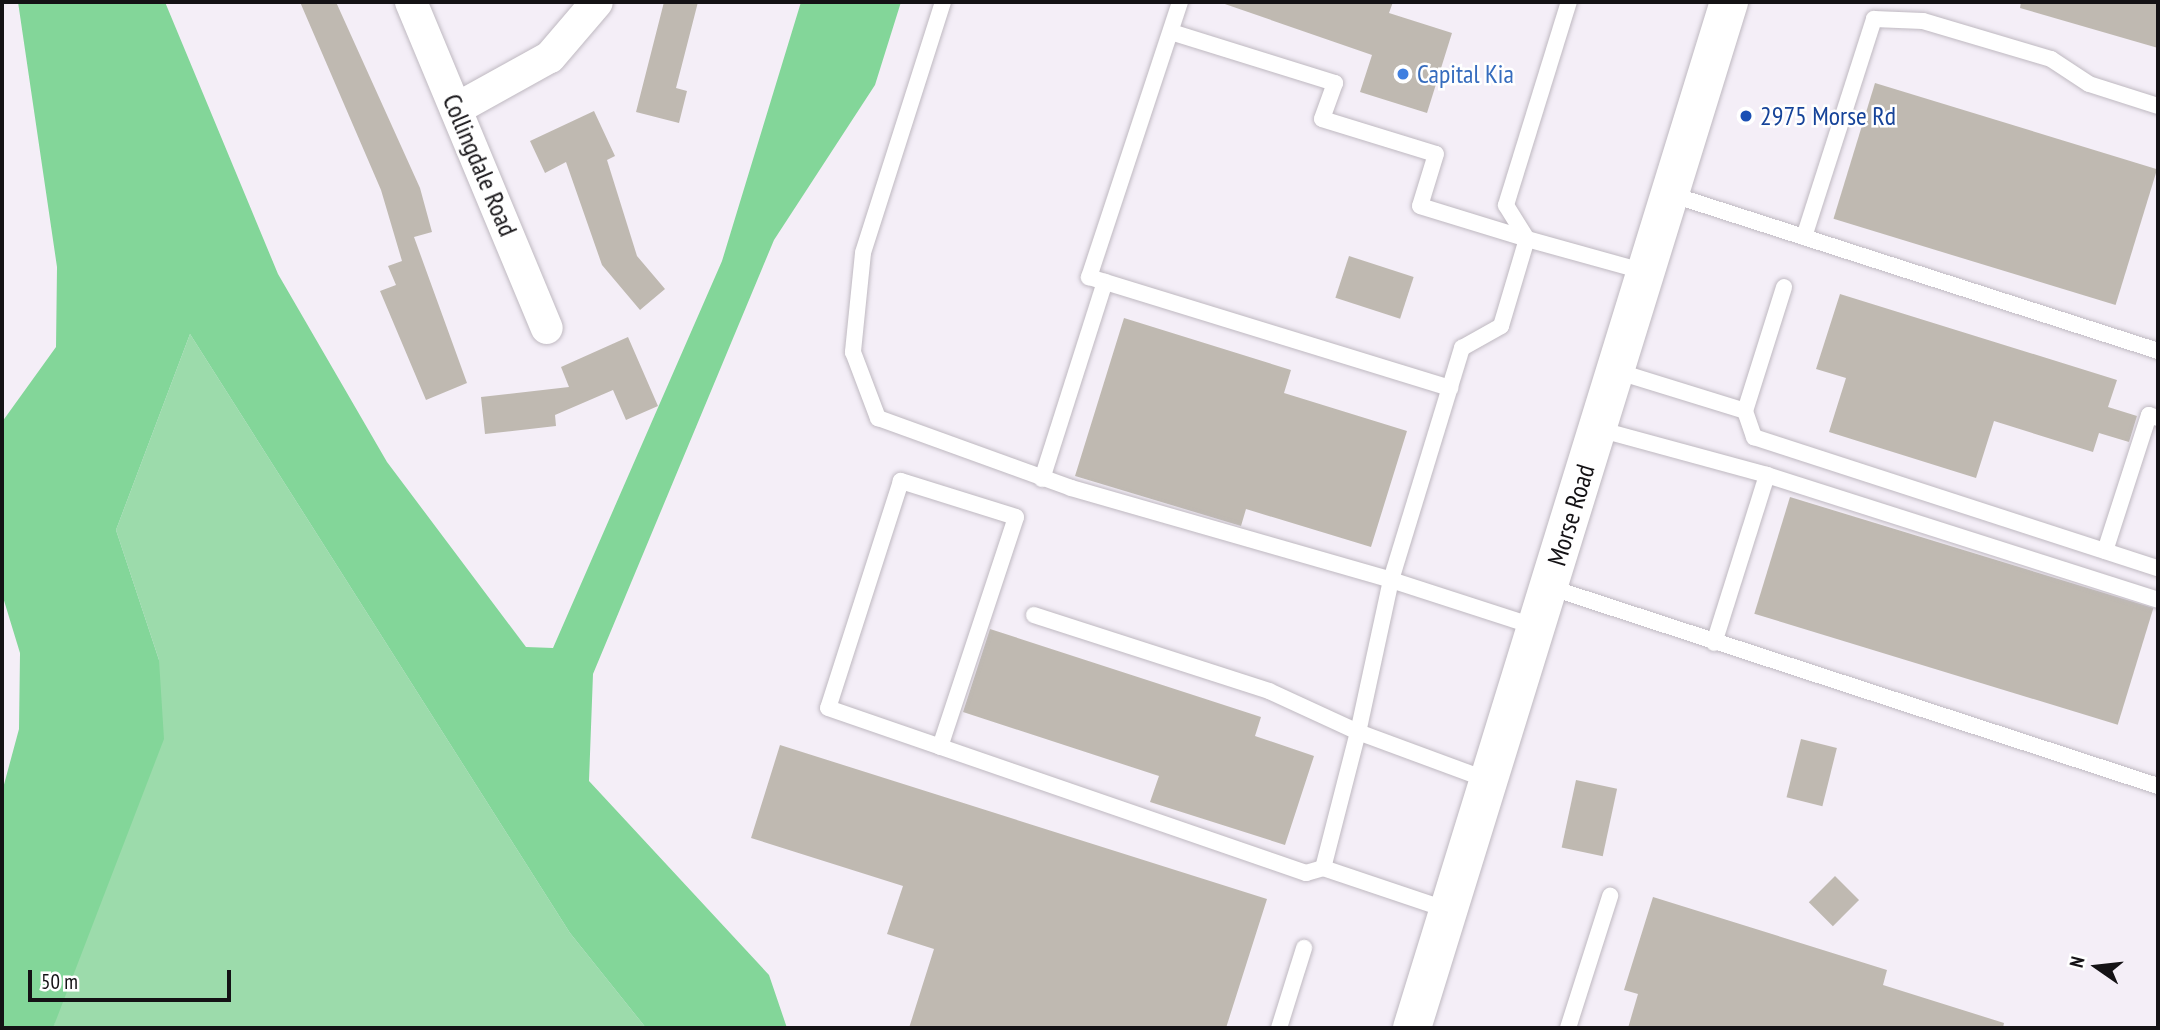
<!DOCTYPE html>
<html>
<head>
<meta charset="utf-8">
<style>
  body { margin:0 }
  #map { position:relative; width:2160px; height:1030px; overflow:hidden; background:#f4eef7; font-family:"PT Sans Narrow",sans-serif }
  div>[style] { position:absolute }
  .green>* { inset:0; background:#9cdbab }
  .forest>* { inset:0; background:#83d699 }
  .building>* { inset:0; background:#bfb9b1; transform-origin:0 0 }
  .roads { filter:drop-shadow(0 0 2px #bfb9c1) drop-shadow(0 0 2px #bfb9c1) }
  .service>* { height:16px; margin:-8px; padding:0 8px; transform-origin:8px; border-radius:8px; background:#fff }
  .minor>* { height:32px; margin:-16px; padding:0 16px; transform-origin:16px; border-radius:16px; background:#fff }
  .primary>* { height:38px; margin:-19px; padding:0 19px; transform-origin:19px; border-radius:19px; background:#fff }
  .dots>* { width:19px; height:19px; translate:-50% -50%; box-sizing:border-box; border:4px solid #fff; border-radius:50% }
  span { translate:-50% -50%; white-space:nowrap; text-align:center; line-height:1.15; -webkit-text-stroke:5px #fff; paint-order:stroke }
  .shop-label { font-size:26px; color:#366cbe }
  .left { translate:0 -50%; text-align:left }
  .transit-label { font-size:26px; color:#164399 }
  .street-label { font-size:26px; color:#141215 }
  .frame { position:absolute; inset:0; border:4px solid #141215; pointer-events:none }
  .north { position:absolute; left:2062px; top:932px; width:70px; height:70px; -webkit-text-stroke:5px #fff; paint-order:stroke; rotate:284deg; font-size:19px; font-weight:700; line-height:28px; text-align:center; color:#141215 }
  .north::after { content:''; display:block; margin:auto; width:24px; height:32px; background:#141215; clip-path:polygon(50% 0,100% 100%,50% 72%,0 100%) }
  .scale { position:absolute; left:28px; top:970px; width:203px; height:32px; box-sizing:border-box; border:4px solid #141215; border-top:0; padding-left:9px; font-size:21px; line-height:24px; white-space:nowrap; color:#141215; -webkit-text-stroke:5px #fff; paint-order:stroke }
</style>
</head>
<body>
<div id="map">
  <div class="green">
    <i style="clip-path:polygon(190px 334px,570px 933px,646px 1028px,53px 1028px,159px 660px,116px 530px)"></i>
  </div>
  <div class="forest">
    <i style="clip-path:polygon(18px 2px,165px 2px,278px 274px,387px 462px,526px 647px,553px 648px,722px 261px,801px 2px,901px 2px,875px 85px,774px 240px,593px 674px,589px 781px,769px 975px,787px 1028px,646px 1028px,570px 933px,190px 334px,116px 530px,159px 660px,164px 739px,53px 1028px,2px 1028px,2px 792px,19px 729px,20px 653px,2px 594px,2px 422px,56px 347px,57px 267px)"></i>
  </div>
  <div class="building">
    <i style="clip-path:polygon(300px 2px,336px 2px,420px 188px,432px 232px,414px 237px,467px 383px,426px 400px,380px 291px,396px 285px,388px 266px,402px 261px,381px 190px)"></i>
    <i style="clip-path:polygon(664px 2px,698px 2px,676px 88px,687px 91px,679px 123px,636px 112px)"></i>
    <i style="clip-path:polygon(1219px 2px,1393px 2px,1389px 13px,1452px 33px,1427px 113px,1360px 92px,1372px 55px)"></i>
    <i style="clip-path:polygon(2021px 2px,2158px 2px,2158px 48px,2020px 8px)"></i>
    <i style="left:1875px;top:83px;width:295px;height:142px;rotate:17deg"></i>
    <i style="clip-path:polygon(594px 111px,615px 156px,607px 160px,637px 256px,665px 289px,640px 310px,602px 265px,566px 162px,545px 173px,530px 141px)"></i>
    <i style="left:1349px;top:256px;width:68px;height:44px;rotate:18deg"></i>
    <i style="clip-path:polygon(1840px 294px,2117px 380px,2108px 407px,2137px 416px,2129px 442px,2099px 433px,2093px 452px,1994px 421px,1976px 478px,1829px 432px,1846px 378px,1816px 369px)"></i>
    <i style="clip-path:polygon(1124px 318px,1291px 370px,1284px 393px,1407px 431px,1371px 547px,1246px 509px,1241px 526px,1075px 476px)"></i>
    <i style="clip-path:polygon(628px 337px,658px 406px,626px 420px,613px 390px,555px 415px,556px 426px,485px 434px,481px 397px,569px 387px,561px 367px)"></i>
    <i style="left:1790px;top:497px;width:380px;height:122px;rotate:17deg"></i>
    <i style="clip-path:polygon(990px 629px,1261px 717px,1255px 736px,1314px 756px,1285px 845px,1150px 802px,1159px 776px,963px 712px)"></i>
    <i style="left:1801px;top:739px;width:37px;height:60px;rotate:14deg"></i>
    <i style="clip-path:polygon(780px 745px,1267px 899px,1226px 1028px,909px 1028px,934px 949px,887px 934px,903px 886px,751px 838px)"></i>
    <i style="left:1576px;top:780px;width:42px;height:69px;rotate:12deg"></i>
    <i style="left:1835px;top:876px;width:34px;height:37px;rotate:45deg"></i>
    <i style="clip-path:polygon(1653px 897px,1887px 970px,1883px 985px,2004px 1023px,2003px 1028px,1628px 1028px,1638px 994px,1624px 990px)"></i>
  </div>
  <div class="roads">
    <div class="service">
      <i style="left:943px;top:2px;width:263px;rotate:107.7deg"></i>
      <i style="left:863px;top:253px;width:100px;rotate:95.8deg"></i>
      <i style="left:853px;top:352px;width:71px;rotate:69.3deg"></i>
      <i style="left:878px;top:418px;width:205px;rotate:19.9deg"></i>
      <i style="left:1071px;top:488px;width:333px;rotate:16deg"></i>
      <i style="left:1391px;top:580px;width:156px;rotate:102.2deg"></i>
      <i style="left:1358px;top:732px;width:139px;rotate:20.3deg"></i>
      <i style="left:1180px;top:2px;width:290px;rotate:108.3deg"></i>
      <i style="left:1089px;top:277px;width:378px;rotate:17.1deg"></i>
      <i style="left:1171px;top:32px;width:172px;rotate:17.3deg"></i>
      <i style="left:1335px;top:83px;width:38px;rotate:110deg"></i>
      <i style="left:1322px;top:119px;width:119px;rotate:17.1deg"></i>
      <i style="left:1436px;top:154px;width:54px;rotate:107.1deg"></i>
      <i style="left:1420px;top:206px;width:112px;rotate:17.1deg"></i>
      <i style="left:1670px;top:194px;width:513px;rotate:17.83deg"></i>
      <i style="left:1804px;top:237px;width:229px;rotate:-72.2deg"></i>
      <i style="left:1874px;top:19px;width:49px;rotate:2.3deg"></i>
      <i style="left:1923px;top:21px;width:134px;rotate:16.5deg"></i>
      <i style="left:2051px;top:59px;width:45px;rotate:33.3deg"></i>
      <i style="left:2089px;top:84px;width:72px;rotate:17.7deg"></i>
      <i style="left:1527px;top:239px;width:40px;rotate:-122deg"></i>
      <i style="left:1506px;top:205px;width:213px;rotate:-72.8deg"></i>
      <i style="left:1616px;top:371px;width:135px;rotate:17.2deg"></i>
      <i style="left:1745px;top:411px;width:130px;rotate:-72.5deg"></i>
      <i style="left:1745px;top:411px;width:28px;rotate:71deg"></i>
      <i style="left:1754px;top:437px;width:425px;rotate:18deg"></i>
      <i style="left:1598px;top:429px;width:175px;rotate:15.2deg"></i>
      <i style="left:1767px;top:475px;width:176px;rotate:107.5deg"></i>
      <i style="left:1767px;top:475px;width:410px;rotate:17.7deg"></i>
      <i style="left:1042px;top:479px;width:207px;rotate:-72.3deg"></i>
      <i style="left:2105px;top:551px;width:143px;rotate:-72.1deg"></i>
      <i style="left:2149px;top:415px;width:9px;rotate:18deg"></i>
      <i style="left:1549px;top:587px;width:641px;rotate:18.1deg"></i>
      <i style="left:1034px;top:615px;width:247px;rotate:17.9deg"></i>
      <i style="left:1269px;top:691px;width:98px;rotate:24.7deg"></i>
      <i style="left:1358px;top:732px;width:140px;rotate:104.4deg"></i>
      <i style="left:1323px;top:868px;width:132px;rotate:18.6deg"></i>
      <i style="left:1536px;top:627px;width:152px;rotate:-162deg"></i>
      <i style="left:1391px;top:580px;width:243px;rotate:-73deg"></i>
      <i style="left:1462px;top:348px;width:45px;rotate:-29.4deg"></i>
      <i style="left:1501px;top:326px;width:91px;rotate:-73.4deg"></i>
      <i style="left:1527px;top:239px;width:123px;rotate:15.5deg"></i>
      <i style="left:940px;top:747px;width:242px;rotate:-71.7deg"></i>
      <i style="left:1016px;top:517px;width:121px;rotate:-162.6deg"></i>
      <i style="left:901px;top:481px;width:238px;rotate:107.8deg"></i>
      <i style="left:828px;top:708px;width:506px;rotate:19.04deg"></i>
      <i style="left:1306px;top:873px;width:18px;rotate:-16deg"></i>
      <i style="left:1279px;top:1028px;width:84px;rotate:-72.6deg"></i>
      <i style="left:1568px;top:1028px;width:139px;rotate:-72.3deg"></i>
    </div>
    <div class="minor">
      <i style="left:411px;top:2px;width:353px;rotate:67.4deg"></i>
      <i style="left:456px;top:109px;width:107px;rotate:-29deg"></i>
      <i style="left:550px;top:57px;width:72px;rotate:-49.5deg"></i>
    </div>
    <div class="primary">
      <i style="left:1412px;top:1028px;width:1074px;rotate:-72.83deg"></i>
    </div>
  </div>
  <div class="dots">
    <i style="left:1403px;top:74px;background:#3f7fe0"></i>
    <i style="left:1746px;top:116px;background:#1a4fb4"></i>
  </div>
  <div class="shop-label">
    <span class="left" style="left:1417px;top:74px">Capital Kia</span>
  </div>
  <div class="transit-label">
    <span class="left" style="left:1760px;top:116px">2975 Morse Rd</span>
  </div>
  <div class="street-label">
    <span style="left:480px;top:165px;rotate:67deg">Collingdale Road</span>
    <span style="left:1571px;top:515px;rotate:-73deg">Morse Road</span>
  </div>
  <div class="frame"></div>
  <div class="north">N</div>
  <div class="scale">50 m</div>
</div>
</body>
</html>
